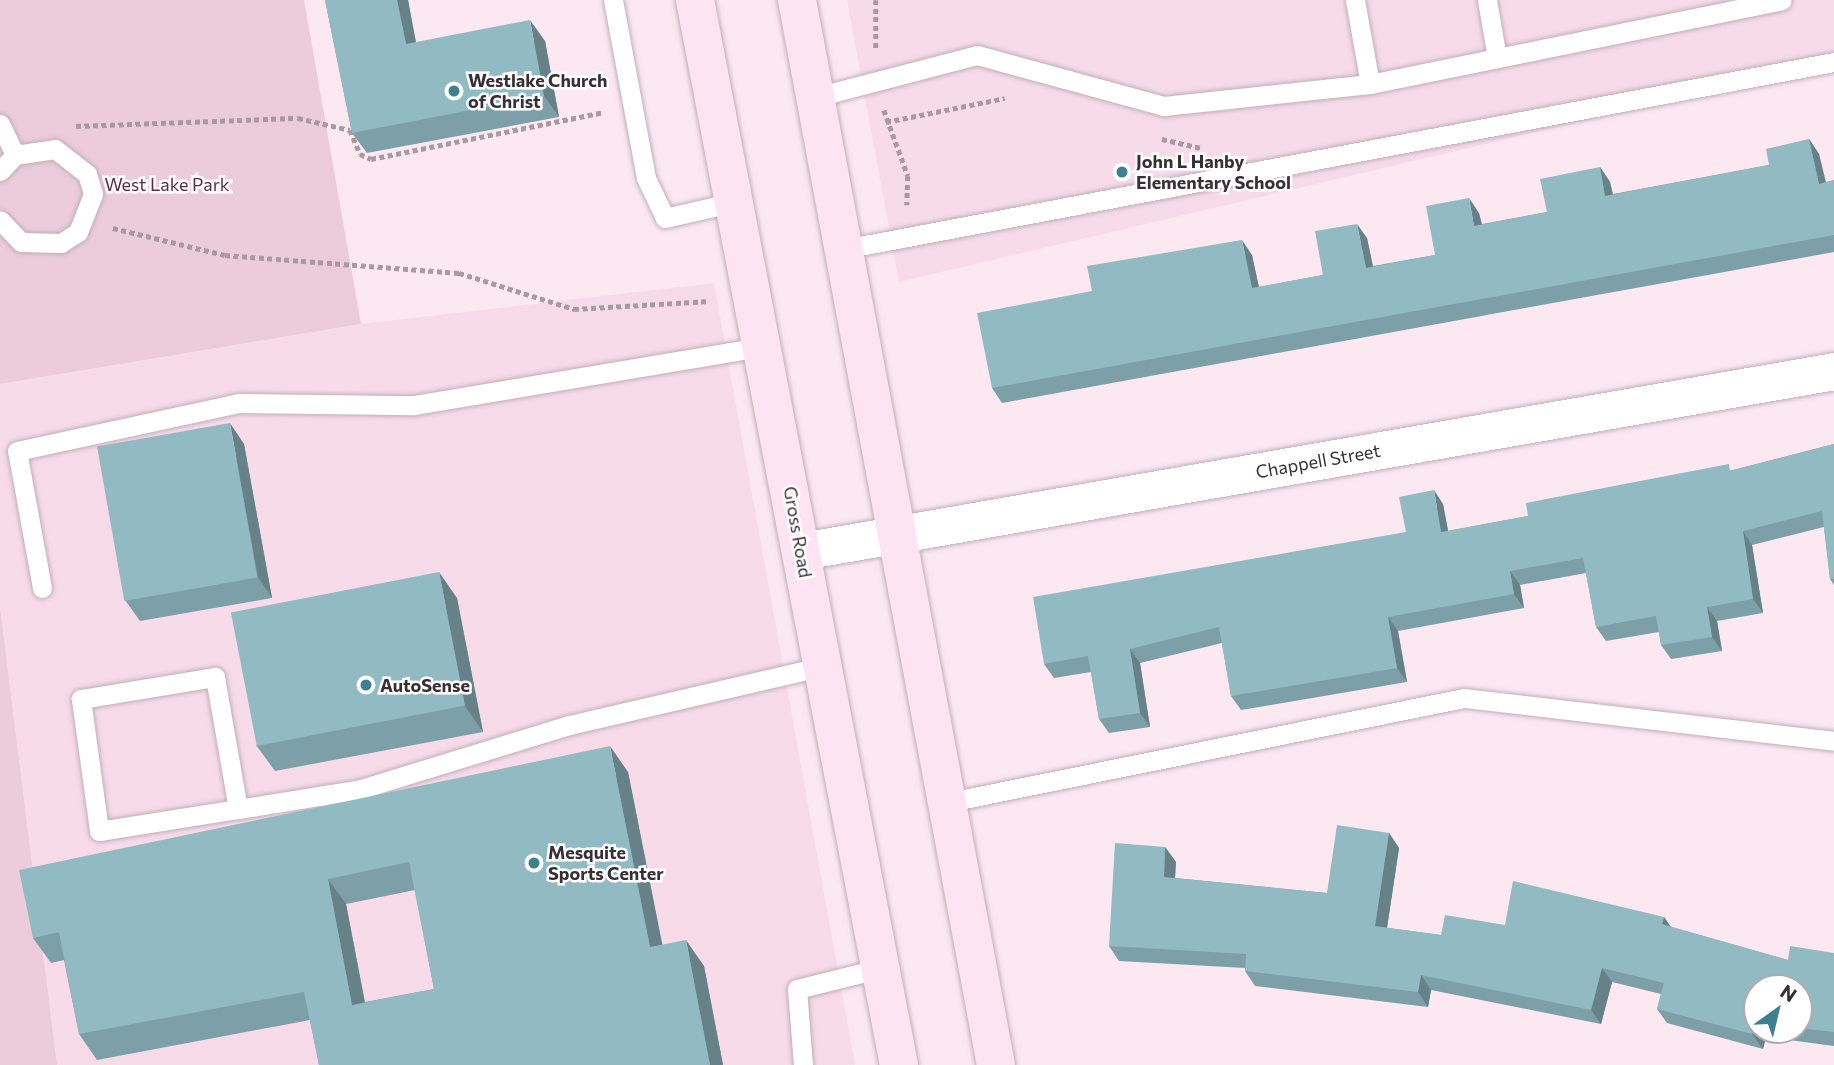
<!DOCTYPE html>
<html>
<head>
<meta charset="utf-8">
<style>
  body { margin:0 }
  #map { position:relative; width:1834px; height:1065px; overflow:hidden; background:#fce8f1; font-family:Commissioner,sans-serif }
  div>[style] { position:absolute }
  .built>* { inset:0; background:#f7dbe9 }
  .green>* { inset:0; background:#ecccdb }
  .path>* { height:4.5px; margin-top:-2.25px; transform-origin:0; background:repeating-linear-gradient(90deg,#a99aa1 0 5px,transparent 0 8.5px) }
  .roads { filter:drop-shadow(0 0 2px #c1aeb7) drop-shadow(0 0 2px #c1aeb7) }
  .lane>* { height:19px; margin:-9.5px; padding:0 9.5px; transform-origin:9.5px; border-radius:9.5px; background:#fff }
  .street>* { height:37px; margin:-18.5px; padding:0 18.5px; transform-origin:18.5px; border-radius:18.5px; background:#fff }
  .secondary>* { height:38px; margin:-19px; padding:0 19px; transform-origin:19px; border-radius:19px; background:#fee4f2 }
  .wall>* { inset:0; background:#7da0a8 }
  .shaded-wall>* { inset:0; background:#668288 }
  .building>* { inset:0; background:#91bac3; transform-origin:0 0 }
  .dots>* { width:19px; height:19px; translate:-50% -50%; box-sizing:border-box; border:4px solid #fff; border-radius:50% }
  span { translate:-50% -50%; white-space:nowrap; text-align:center; line-height:1.15; -webkit-text-stroke:5px #fff; paint-order:stroke }
  .poi-label { font-size:18px; color:#372f33; font-weight:700 }
  .left { translate:0 -50%; text-align:left }
  .park-label { font-size:18px; color:#5b2d46 }
  .street-label { font-size:18px; color:#372f33 }
  .north { position:absolute; left:1743px; top:974px; width:70px; height:70px; box-sizing:border-box; background:#fff; border:2px solid #afacad; border-radius:50%; rotate:34deg; font-size:19px; font-weight:700; line-height:28px; text-align:center; color:#372f33 }
  .north::after { content:''; display:block; margin:auto; width:24px; height:32px; background:#3c818f; clip-path:polygon(50% 0,100% 100%,50% 72%,0 100%) }
</style>
</head>
<body>
<div id="map">
  <div class="built">
    <i style="clip-path:polygon(847px 0,1834px 0,1834px 62px,899px 282px)"></i>
    <i style="clip-path:polygon(714px 283px,855px 1065px,57px 1065px,0 607px,0 384px,361px 324px)"></i>
  </div>
  <div class="green">
    <i style="clip-path:polygon(0 0,304px 0,361px 324px,0 384px)"></i>
    <i style="clip-path:polygon(0 607px,57px 1065px,0 1065px)"></i>
  </div>
  <div class="path">
    <i style="left:876px;top:0;width:50px;rotate:90deg"></i>
    <i style="left:884px;top:110px;width:70px;rotate:70deg"></i>
    <i style="left:908px;top:176px;width:29px;rotate:92deg"></i>
    <i style="left:886px;top:122px;width:121px;rotate:-11.4deg"></i>
    <i style="left:76px;top:126px;width:222px;rotate:-2.1deg"></i>
    <i style="left:298px;top:118px;width:53px;rotate:13deg"></i>
    <i style="left:350px;top:130px;width:26px;rotate:67deg"></i>
    <i style="left:360px;top:154px;width:12px;rotate:24deg"></i>
    <i style="left:371px;top:159px;width:238px;rotate:-11.4deg"></i>
    <i style="left:1162px;top:139px;width:40px;rotate:13deg"></i>
    <i style="left:113px;top:228px;width:115px;rotate:13.6deg"></i>
    <i style="left:225px;top:255px;width:235px;rotate:4.4deg"></i>
    <i style="left:459px;top:273px;width:121px;rotate:17.4deg"></i>
    <i style="left:574px;top:309px;width:136px;rotate:-3.4deg"></i>
  </div>
  <div class="roads">
    <div class="lane">
      <i style="left:613px;top:0;width:181px;rotate:79.5deg"></i>
      <i style="left:646px;top:178px;width:44px;rotate:64.6deg"></i>
      <i style="left:665px;top:218px;width:72px;rotate:-12.9deg"></i>
      <i style="left:1355px;top:0;width:85px;rotate:79.9deg"></i>
      <i style="left:1487px;top:0;width:59px;rotate:80.2deg"></i>
      <i style="left:816px;top:97px;width:166px;rotate:-14.6deg"></i>
      <i style="left:977px;top:55px;width:194px;rotate:15.3deg"></i>
      <i style="left:1164px;top:106px;width:207px;rotate:-6.1deg"></i>
      <i style="left:1370px;top:84px;width:420px;rotate:-11.5deg"></i>
      <i style="left:0;top:124px;width:34px;rotate:64deg"></i>
      <i style="left:0;top:171px;width:22px;rotate:-47deg"></i>
      <i style="left:15px;top:155px;width:40px;rotate:-8.5deg"></i>
      <i style="left:55px;top:149px;width:41px;rotate:38deg"></i>
      <i style="left:87px;top:174px;width:21px;rotate:73deg"></i>
      <i style="left:93px;top:194px;width:41px;rotate:111.5deg"></i>
      <i style="left:78px;top:232px;width:20px;rotate:147deg"></i>
      <i style="left:61px;top:243px;width:40px;rotate:-178.6deg"></i>
      <i style="left:21px;top:242px;width:30px;rotate:-134deg"></i>
      <i style="left:844px;top:249px;width:1008px;rotate:-10.7deg"></i>
      <i style="left:42px;top:588px;width:139px;rotate:-100.3deg"></i>
      <i style="left:17px;top:451px;width:227px;rotate:-12.2deg"></i>
      <i style="left:239px;top:403px;width:175px;rotate:0.7deg"></i>
      <i style="left:414px;top:405px;width:353px;rotate:-9.5deg"></i>
      <i style="left:949px;top:802px;width:525px;rotate:-11.42deg"></i>
      <i style="left:1464px;top:698px;width:372px;rotate:6.6deg"></i>
      <i style="left:238px;top:809px;width:134px;rotate:-99.9deg"></i>
      <i style="left:215px;top:677px;width:136px;rotate:170.7deg"></i>
      <i style="left:81px;top:699px;width:133px;rotate:82.2deg"></i>
      <i style="left:99px;top:831px;width:141px;rotate:-9deg"></i>
      <i style="left:238px;top:809px;width:125px;rotate:-9.2deg"></i>
      <i style="left:361px;top:789px;width:218px;rotate:-17.1deg"></i>
      <i style="left:569px;top:725px;width:259px;rotate:-13deg"></i>
      <i style="left:803px;top:1065px;width:76px;rotate:-94.5deg"></i>
      <i style="left:797px;top:989px;width:83px;rotate:-13.9deg"></i>
    </div>
    <div class="street">
      <i style="left:802px;top:551px;width:1048px;rotate:-9.89deg"></i>
    </div>
    <div class="secondary">
      <i style="left:695px;top:0;width:1084px;rotate:79.16deg"></i>
      <i style="left:797px;top:0;width:1083px;rotate:79.42deg"></i>
    </div>
  </div>
  <div class="wall">
    <i style="clip-path:polygon(325px 0,408px 0,416px 42px,545px 41px,559px 117px,367px 153px,352px 133px)"></i>
    <i style="clip-path:polygon(1809px 139px,1819px 154px,1826px 182px,1834px 180px,1834px 252px,1002px 403px,992px 388px,1092px 291px,1252px 255px,1259px 287px,1323px 275px,1367px 238px,1373px 266px,1435px 255px,1479px 213px,1482px 224px,1547px 212px,1600px 167px,1610px 182px,1613px 194px,1769px 165px)"></i>
    <i style="clip-path:polygon(244px 444px,272px 598px,140px 621px,125px 600px)"></i>
    <i style="clip-path:polygon(1834px 444px,1834px 585px,1830px 579px,1824px 527px,1752px 545px,1763px 613px,1717px 621px,1722px 651px,1671px 659px,1661px 645px,1659px 632px,1606px 641px,1596px 627px,1586px 573px,1520px 585px,1524px 608px,1398px 631px,1407px 682px,1241px 710px,1231px 696px,1222px 643px,1140px 663px,1150px 727px,1109px 733px,1099px 719px,1091px 672px,1054px 678px,1044px 664px,1406px 532px,1443px 504px,1448px 531px,1528px 516px,1733px 470px)"></i>
    <i style="clip-path:polygon(457px 598px,483px 732px,275px 771px,256px 745px)"></i>
    <i style="clip-path:polygon(evenodd,628px 772px,662px 945px,704px 966px,723px 1065px,319px 1065px,310px 1020px,97px 1060px,79px 1034px,64px 960px,51px 963px,33px 938px,628px 772px,415px 890px,434px 989px,365px 1002px,346px 904px,415px 890px)"></i>
    <i style="clip-path:polygon(evenodd,1389px 833px,1399px 848px,1387px 928px,1441px 935px,1505px 925px,1664px 917px,1671px 927px,1788px 960px,1834px 953px,1834px 1046px,1766px 1037px,1763px 1049px,1667px 1023px,1657px 1009px,1661px 994px,1612px 982px,1601px 1024px,1431px 990px,1428px 1007px,1255px 986px,1245px 971px,1245px 968px,1119px 961px,1109px 946px,1165px 847px,1176px 862px,1175px 878px,1327px 893px,1389px 833px,1757px 988px,1799px 988px,1799px 1030px,1757px 1030px,1757px 988px)"></i>
  </div>
  <div class="shaded-wall">
    <i style="clip-path:polygon(397px 0,408px 0,420px 65px,406px 44px)"></i>
    <i style="clip-path:polygon(530px 20px,545px 41px,559px 117px,544px 96px)"></i>
    <i style="clip-path:polygon(1809px 139px,1819px 154px,1829px 198px,1819px 184px)"></i>
    <i style="clip-path:polygon(1600px 167px,1610px 182px,1616px 210px,1605px 196px)"></i>
    <i style="clip-path:polygon(1469px 198px,1479px 213px,1485px 240px,1474px 226px)"></i>
    <i style="clip-path:polygon(1357px 224px,1367px 238px,1376px 282px,1366px 268px)"></i>
    <i style="clip-path:polygon(1242px 240px,1252px 255px,1262px 303px,1252px 288px)"></i>
    <i style="clip-path:polygon(230px 423px,244px 444px,272px 598px,258px 577px)"></i>
    <i style="clip-path:polygon(1434px 490px,1443px 504px,1451px 546px,1441px 532px)"></i>
    <i style="clip-path:polygon(1743px 531px,1752px 545px,1763px 613px,1753px 599px)"></i>
    <i style="clip-path:polygon(1510px 571px,1520px 585px,1524px 608px,1514px 594px)"></i>
    <i style="clip-path:polygon(439px 572px,457px 598px,483px 732px,465px 706px)"></i>
    <i style="clip-path:polygon(1707px 607px,1717px 621px,1722px 651px,1712px 637px)"></i>
    <i style="clip-path:polygon(1388px 617px,1398px 631px,1407px 682px,1397px 668px)"></i>
    <i style="clip-path:polygon(1130px 649px,1140px 663px,1150px 727px,1140px 713px)"></i>
    <i style="clip-path:polygon(610px 746px,628px 772px,668px 973px,650px 947px)"></i>
    <i style="clip-path:polygon(1389px 833px,1399px 848px,1385px 941px,1375px 926px)"></i>
    <i style="clip-path:polygon(1165px 847px,1176px 862px,1174px 891px,1164px 877px)"></i>
    <i style="clip-path:polygon(328px 879px,346px 904px,370px 1030px,352px 1005px)"></i>
    <i style="clip-path:polygon(1664px 917px,1674px 932px,1662px 924px)"></i>
    <i style="clip-path:polygon(686px 940px,704px 966px,723px 1065px,710px 1065px)"></i>
    <i style="clip-path:polygon(1602px 968px,1612px 982px,1601px 1024px,1591px 1010px)"></i>
    <i style="clip-path:polygon(1421px 975px,1431px 990px,1428px 1007px,1418px 992px)"></i>
    <i style="clip-path:polygon(1755px 1023px,1757px 1025px,1757px 1030px,1761px 1030px,1766px 1037px,1763px 1049px,1752px 1034px)"></i>
  </div>
  <div class="building">
    <i style="clip-path:polygon(325px 0,397px 0,406px 44px,530px 20px,544px 96px,352px 133px)"></i>
    <i style="clip-path:polygon(1809px 139px,1819px 184px,1834px 180px,1834px 235px,992px 388px,977px 313px,1092px 291px,1087px 266px,1242px 240px,1252px 288px,1323px 275px,1315px 231px,1357px 224px,1366px 268px,1435px 255px,1426px 206px,1469px 198px,1474px 226px,1547px 212px,1540px 179px,1600px 167px,1605px 196px,1769px 165px,1766px 149px)"></i>
    <i style="left:230px;top:423px;width:157px;height:135px;rotate:80deg"></i>
    <i style="clip-path:polygon(1834px 444px,1834px 579px,1830px 579px,1822px 511px,1743px 531px,1753px 599px,1707px 607px,1712px 637px,1661px 645px,1656px 616px,1596px 627px,1583px 558px,1510px 571px,1514px 594px,1388px 617px,1397px 668px,1231px 696px,1219px 627px,1130px 649px,1140px 713px,1099px 719px,1088px 656px,1044px 664px,1033px 597px,1406px 532px,1399px 497px,1434px 490px,1441px 532px,1528px 516px,1526px 503px,1729px 464px,1730px 471px)"></i>
    <i style="left:439px;top:572px;width:136px;height:212px;rotate:79deg"></i>
    <i style="clip-path:polygon(evenodd,610px 746px,650px 947px,686px 940px,710px 1065px,319px 1065px,304px 992px,79px 1034px,59px 932px,33px 938px,19px 870px,610px 746px,409px 862px,434px 989px,352px 1005px,328px 879px,409px 862px)"></i>
    <i style="clip-path:polygon(1337px 825px,1389px 833px,1375px 926px,1441px 935px,1445px 915px,1505px 925px,1513px 881px,1664px 917px,1662px 924px,1788px 960px,1790px 946px,1834px 953px,1834px 1032px,1799px 1028px,1799px 988px,1757px 988px,1757px 1023px,1755px 1023px,1752px 1034px,1657px 1009px,1664px 983px,1602px 968px,1591px 1010px,1421px 975px,1418px 992px,1245px 971px,1246px 954px,1109px 946px,1115px 843px,1165px 847px,1164px 877px,1327px 893px)"></i>
  </div>
  <div class="dots">
    <i style="left:454px;top:91px;background:#3c818f"></i>
    <i style="left:1122px;top:172px;background:#3c818f"></i>
    <i style="left:366px;top:685px;background:#3c818f"></i>
    <i style="left:534px;top:863px;background:#3c818f"></i>
  </div>
  <div class="poi-label">
    <span class="left" style="left:468px;top:91px">Westlake Church<br>of Christ</span>
    <span class="left" style="left:1136px;top:172px">John L Hanby<br>Elementary School</span>
    <span class="left" style="left:380px;top:685px">AutoSense</span>
    <span class="left" style="left:548px;top:863px">Mesquite<br>Sports Center</span>
  </div>
  <div class="park-label">
    <span style="left:167px;top:184px">West Lake Park</span>
  </div>
  <div class="street-label">
    <span style="left:1318px;top:461px;rotate:-10deg">Chappell Street</span>
    <span style="left:798px;top:532px;rotate:80deg">Gross Road</span>
  </div>
  <div class="north">N</div>
</div>
</body>
</html>
